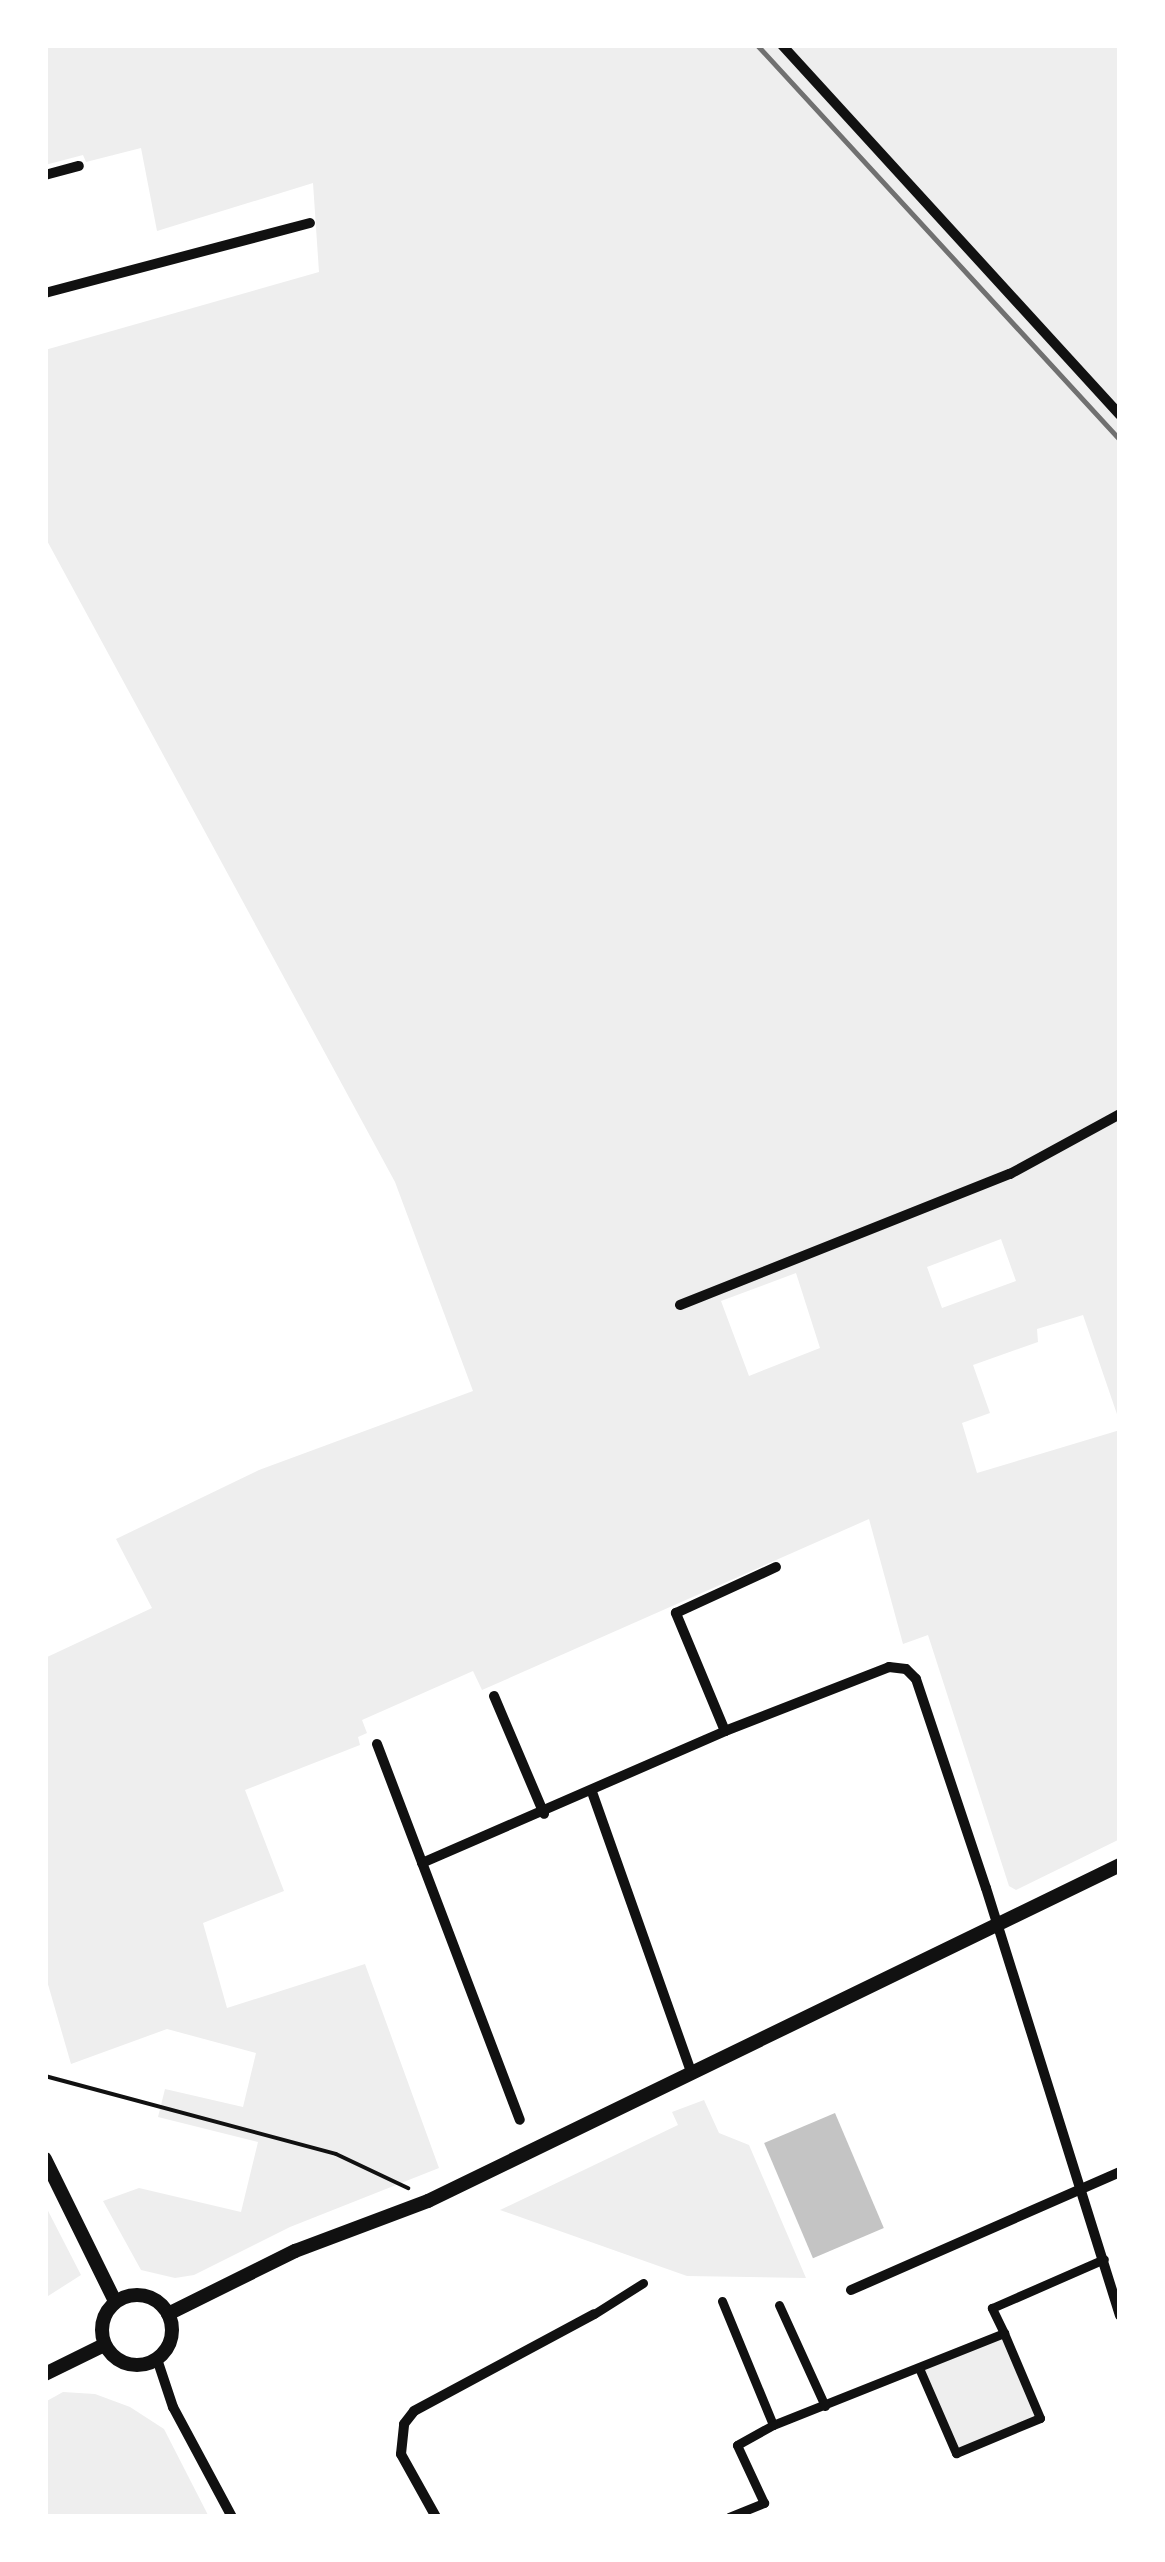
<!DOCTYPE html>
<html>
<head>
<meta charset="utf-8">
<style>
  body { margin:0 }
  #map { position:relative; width:1165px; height:2562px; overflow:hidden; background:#fff; font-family:Barlow,sans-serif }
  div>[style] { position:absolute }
  .green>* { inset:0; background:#eee; transform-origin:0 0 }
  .building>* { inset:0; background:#c4c4c4; transform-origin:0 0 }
  .path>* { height:4px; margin:-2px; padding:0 2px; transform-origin:2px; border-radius:2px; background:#111 }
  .pedestrian>* { height:9px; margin:-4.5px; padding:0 4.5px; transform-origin:4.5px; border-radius:4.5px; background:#111 }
  .minor>* { height:10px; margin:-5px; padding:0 5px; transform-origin:5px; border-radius:5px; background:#111 }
  .tertiary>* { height:14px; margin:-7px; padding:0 7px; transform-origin:7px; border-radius:7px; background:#111 }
  .tertiary>.ring { margin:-7px; padding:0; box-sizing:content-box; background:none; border:14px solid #111; border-radius:50% }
  .rail>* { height:5px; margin:-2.5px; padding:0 2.5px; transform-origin:2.5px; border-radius:2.5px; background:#707070 }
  span { translate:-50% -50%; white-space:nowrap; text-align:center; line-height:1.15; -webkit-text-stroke:8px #fff; paint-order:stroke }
  .frame { position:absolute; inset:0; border:48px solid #fff; pointer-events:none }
</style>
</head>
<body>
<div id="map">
  <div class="green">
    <i style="clip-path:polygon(evenodd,45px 45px,1120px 45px,1120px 1423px,1083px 1315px,1037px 1329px,1038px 1342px,973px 1365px,990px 1413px,962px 1423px,977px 1473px,1120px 1430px,1120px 1839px,1016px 1890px,1009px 1886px,928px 1635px,903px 1644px,869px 1519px,482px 1690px,473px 1671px,362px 1720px,367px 1733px,358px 1737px,360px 1745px,245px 1790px,284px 1891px,203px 1923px,227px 2008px,365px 1964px,439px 2168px,290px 2227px,194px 2275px,175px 2278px,141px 2270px,103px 2201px,139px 2188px,241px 2212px,258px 2142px,158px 2117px,165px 2089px,243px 2107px,256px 2053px,167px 2029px,71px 2064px,45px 1974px,45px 1658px,152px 1608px,116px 1539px,259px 1470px,473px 1391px,395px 1182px,45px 537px,45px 350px,319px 272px,313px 183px,157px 231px,141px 148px,86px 162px,83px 155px,45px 165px,45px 45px,1001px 1239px,1016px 1281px,942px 1308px,927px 1267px,1001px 1239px,45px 45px,796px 1273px,820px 1348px,749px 1376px,721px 1301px,796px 1273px)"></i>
    <i style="clip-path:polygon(704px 2100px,719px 2133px,749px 2145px,806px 2278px,687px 2276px,500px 2210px,678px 2125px,672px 2112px)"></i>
    <i style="clip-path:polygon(45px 2205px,81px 2275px,45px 2298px)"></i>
    <i style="left:1004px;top:2333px;width:92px;height:92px;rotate:67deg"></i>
    <i style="clip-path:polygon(63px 2392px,95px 2394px,130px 2407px,164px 2429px,209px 2517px,45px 2517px,45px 2402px)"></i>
  </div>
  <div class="building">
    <i style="left:835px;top:2113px;width:125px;height:77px;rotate:67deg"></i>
  </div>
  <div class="path">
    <i style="left:45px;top:2076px;width:301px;rotate:15deg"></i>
    <i style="left:336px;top:2154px;width:80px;rotate:25.3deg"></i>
  </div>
  <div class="pedestrian">
    <i style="left:722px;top:2301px;width:134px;rotate:67.6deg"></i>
    <i style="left:773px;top:2425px;width:249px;rotate:-21.7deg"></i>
    <i style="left:1004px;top:2333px;width:28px;rotate:-116deg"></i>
    <i style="left:992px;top:2308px;width:122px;rotate:-23.6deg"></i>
    <i style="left:779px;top:2305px;width:111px;rotate:65.5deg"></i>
    <i style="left:594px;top:2314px;width:58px;rotate:-32.3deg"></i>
    <i style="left:919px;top:2368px;width:93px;rotate:66.5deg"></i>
    <i style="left:956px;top:2453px;width:91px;rotate:-22.6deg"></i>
    <i style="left:1040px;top:2418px;width:92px;rotate:-113deg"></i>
    <i style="left:729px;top:2517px;width:38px;rotate:-22deg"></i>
    <i style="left:764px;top:2503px;width:64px;rotate:-115deg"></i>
    <i style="left:737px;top:2445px;width:41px;rotate:-29.1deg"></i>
  </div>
  <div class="minor">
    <i style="left:782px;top:45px;width:501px;rotate:47.59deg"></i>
    <i style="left:45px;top:175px;width:35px;rotate:-15deg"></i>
    <i style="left:45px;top:293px;width:274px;rotate:-14.8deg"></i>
    <i style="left:680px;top:1305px;width:355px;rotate:-21.7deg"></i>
    <i style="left:1010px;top:1174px;width:125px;rotate:-28.6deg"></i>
    <i style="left:494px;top:1696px;width:128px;rotate:67deg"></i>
    <i style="left:725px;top:1731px;width:128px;rotate:-112.6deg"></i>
    <i style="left:676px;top:1613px;width:110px;rotate:-24.7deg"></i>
    <i style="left:377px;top:1744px;width:402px;rotate:69.2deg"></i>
    <i style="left:592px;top:1792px;width:296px;rotate:70.5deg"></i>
    <i style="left:422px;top:1863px;width:331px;rotate:-23.5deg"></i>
    <i style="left:725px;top:1731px;width:176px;rotate:-21.3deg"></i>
    <i style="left:889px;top:1667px;width:17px;rotate:7deg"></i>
    <i style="left:906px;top:1669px;width:14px;rotate:45deg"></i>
    <i style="left:916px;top:1679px;width:220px;rotate:71.5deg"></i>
    <i style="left:986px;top:1888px;width:448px;rotate:72.6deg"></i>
    <i style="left:851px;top:2290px;width:294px;rotate:-23.7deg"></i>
    <i style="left:157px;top:2359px;width:51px;rotate:71.6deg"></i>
    <i style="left:173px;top:2407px;width:125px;rotate:61.8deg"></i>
    <i style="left:436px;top:2517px;width:72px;rotate:-119.1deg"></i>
    <i style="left:401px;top:2454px;width:30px;rotate:-84deg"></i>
    <i style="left:404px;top:2424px;width:16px;rotate:-52deg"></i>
    <i style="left:414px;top:2411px;width:204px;rotate:-28.3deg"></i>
  </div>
  <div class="tertiary">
    <i style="left:45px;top:2159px;width:158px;rotate:63.8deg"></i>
    <i class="ring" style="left:102px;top:2295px;width:56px;height:56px"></i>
    <i style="left:168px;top:2314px;width:142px;rotate:-26.4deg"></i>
    <i style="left:295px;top:2251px;width:142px;rotate:-20.6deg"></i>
    <i style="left:428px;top:2201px;width:769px;rotate:-25.9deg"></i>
    <i style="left:45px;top:2374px;width:66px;rotate:-26.2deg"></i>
  </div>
  <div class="rail">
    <i style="left:757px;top:45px;width:536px;rotate:47.42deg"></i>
  </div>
  <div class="frame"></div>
</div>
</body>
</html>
